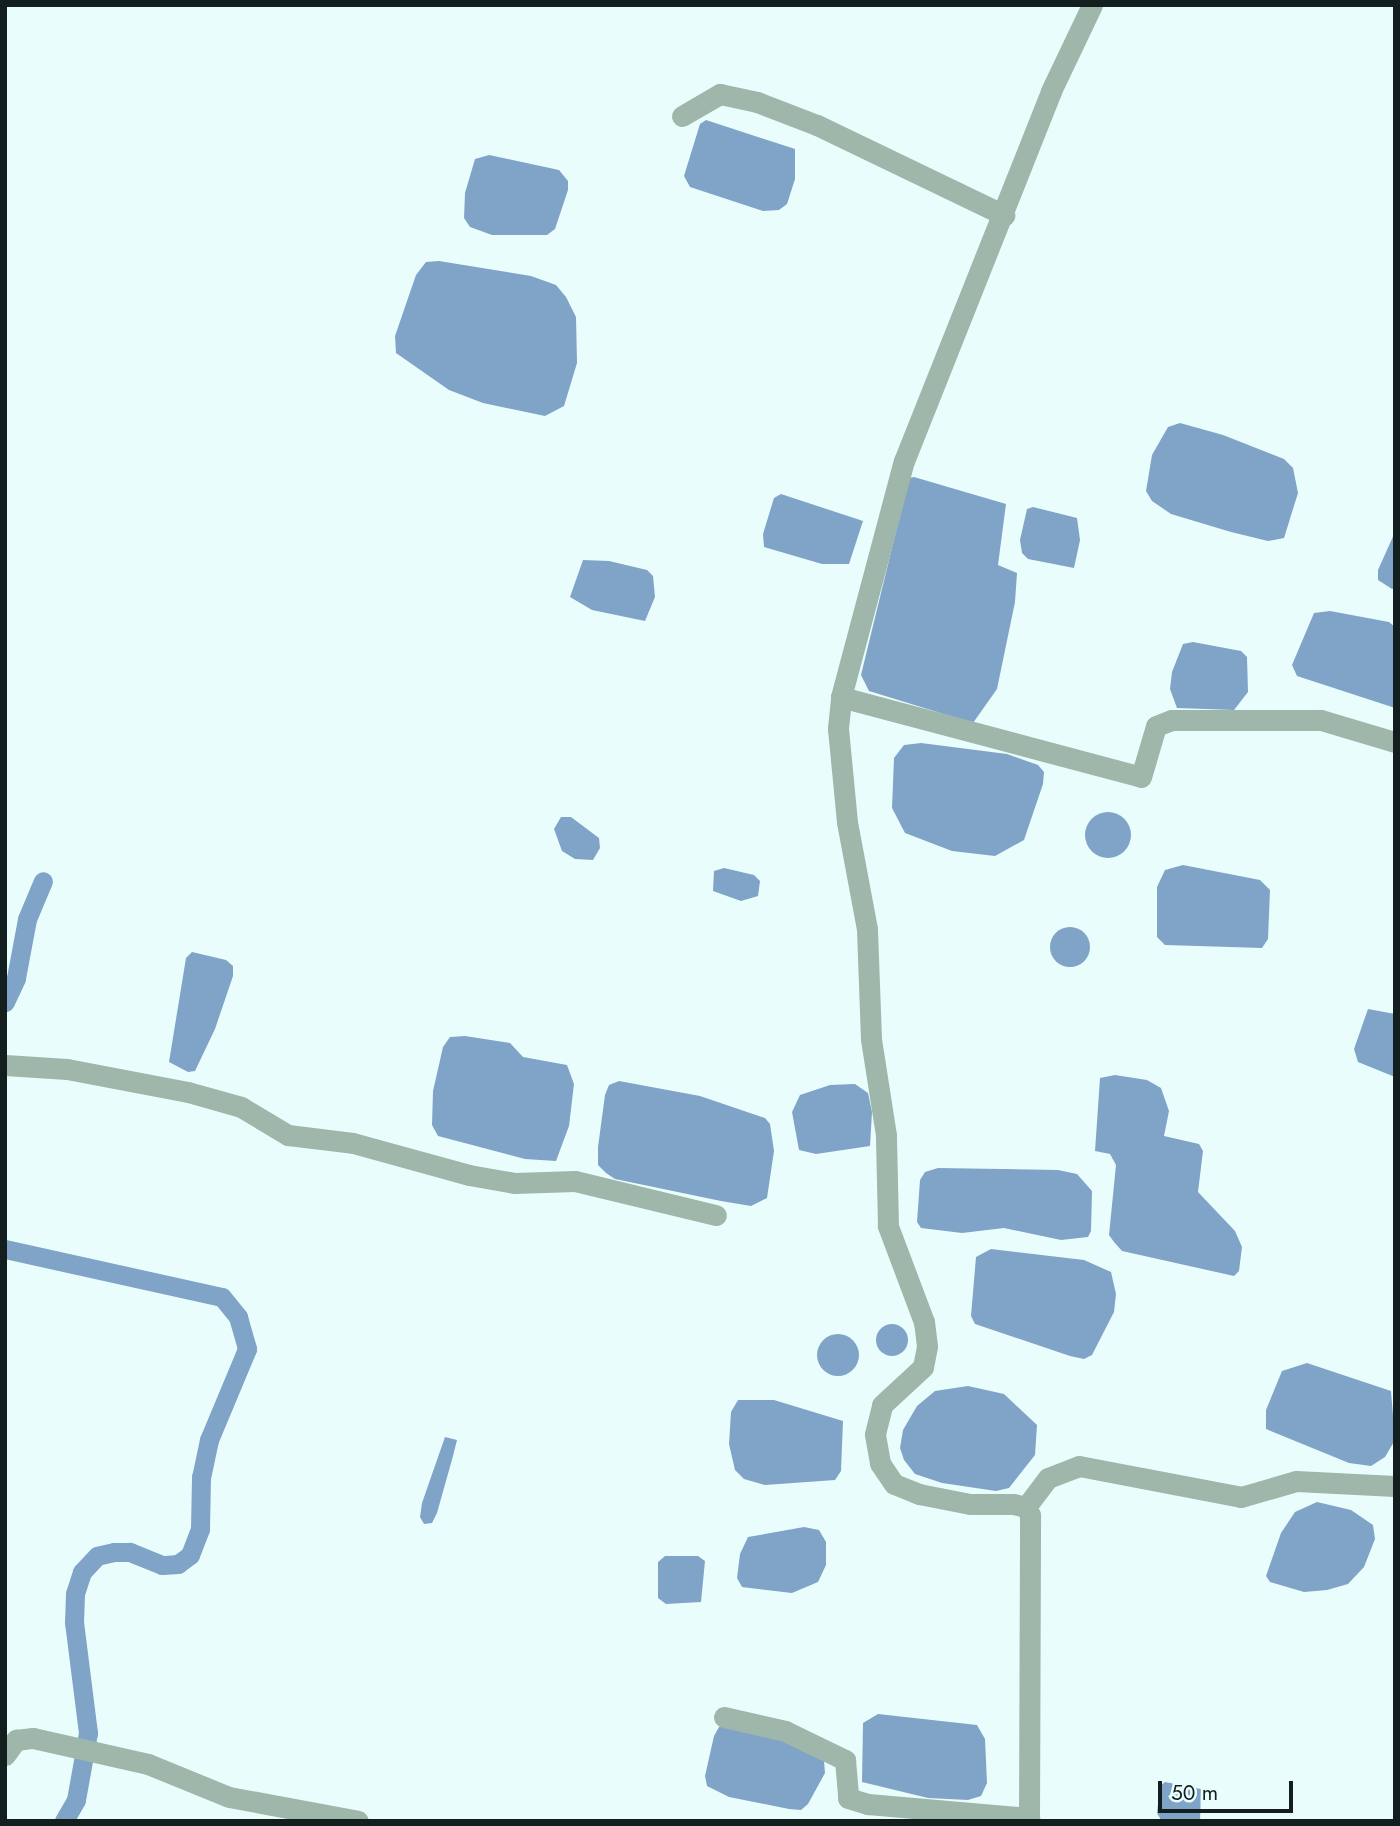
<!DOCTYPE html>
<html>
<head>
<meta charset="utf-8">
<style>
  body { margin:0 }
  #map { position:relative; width:1400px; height:1826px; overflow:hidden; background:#e9fefc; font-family:Jost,sans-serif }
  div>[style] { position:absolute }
  .water>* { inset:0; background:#80a3c8 }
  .round { border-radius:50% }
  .canal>* { height:19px; margin:-9.5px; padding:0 9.5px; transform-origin:9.5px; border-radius:9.5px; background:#80a3c8 }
  .street>* { height:21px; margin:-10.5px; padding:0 10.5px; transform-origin:10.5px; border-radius:10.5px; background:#9fb6aa }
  span { translate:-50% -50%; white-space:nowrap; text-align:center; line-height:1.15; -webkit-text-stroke:5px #e9fefc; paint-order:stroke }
  .frame { position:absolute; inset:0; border:7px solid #121f1e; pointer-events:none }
  .scale { position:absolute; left:1158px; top:1781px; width:135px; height:32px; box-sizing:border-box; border:4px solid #121f1e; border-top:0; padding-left:9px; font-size:21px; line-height:24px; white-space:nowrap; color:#121f1e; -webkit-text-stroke:5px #e9fefc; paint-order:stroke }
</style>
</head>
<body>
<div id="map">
  <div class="water">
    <i style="clip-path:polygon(706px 120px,795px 149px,795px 179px,787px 204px,779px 210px,763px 211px,690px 187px,684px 176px,700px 124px)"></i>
    <i style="clip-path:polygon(489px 155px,559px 170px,568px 181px,568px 190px,555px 229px,547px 235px,492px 235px,470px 227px,464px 218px,465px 193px,475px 159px)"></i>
    <i style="clip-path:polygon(439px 261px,531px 276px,556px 285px,566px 297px,576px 317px,577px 363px,564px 406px,545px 416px,483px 403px,449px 390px,396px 353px,395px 336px,416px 275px,426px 262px)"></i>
    <i style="clip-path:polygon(1180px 423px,1223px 435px,1284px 459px,1293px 468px,1298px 493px,1284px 538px,1268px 541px,1231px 532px,1171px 514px,1152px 501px,1146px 491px,1152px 455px,1168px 427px)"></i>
    <i style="clip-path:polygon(914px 477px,1006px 504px,998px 565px,1017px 573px,1015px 602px,997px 689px,973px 723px,869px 691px,861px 675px,909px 478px)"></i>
    <i style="clip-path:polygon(781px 494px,863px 521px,849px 564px,822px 564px,764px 547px,763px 534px,774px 498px)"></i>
    <i style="clip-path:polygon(1033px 507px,1077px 518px,1080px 540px,1074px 568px,1028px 559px,1022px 553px,1020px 540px,1027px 509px)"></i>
    <i style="clip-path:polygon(1395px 532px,1395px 588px,1392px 589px,1378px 580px,1378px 570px)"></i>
    <i style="clip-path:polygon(583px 560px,609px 561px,647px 570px,653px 576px,655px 597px,645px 621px,592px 610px,570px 597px)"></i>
    <i style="clip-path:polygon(1330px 611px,1389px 622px,1395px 627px,1395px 708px,1297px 676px,1292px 665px,1314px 613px)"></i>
    <i style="clip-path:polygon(1193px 642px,1241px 651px,1247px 657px,1248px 692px,1234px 710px,1177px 708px,1170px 689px,1172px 672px,1183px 644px)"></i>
    <i style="clip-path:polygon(921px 743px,1007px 754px,1038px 765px,1044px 772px,1043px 784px,1024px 840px,995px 856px,952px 851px,905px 833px,892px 808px,894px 758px,904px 745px)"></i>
    <i class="round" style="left:1085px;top:812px;width:46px;height:46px"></i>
    <i style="clip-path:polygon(561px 817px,571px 817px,599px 838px,600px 848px,593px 860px,575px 859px,562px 851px,554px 829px)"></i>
    <i style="clip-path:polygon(1183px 865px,1260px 880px,1270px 890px,1268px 939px,1262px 948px,1165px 945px,1157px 937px,1157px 887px,1165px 870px)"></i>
    <i style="clip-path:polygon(724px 868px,754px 875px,760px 881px,758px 896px,741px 901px,713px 891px,714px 871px)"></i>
    <i class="round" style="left:1050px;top:927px;width:40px;height:40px"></i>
    <i style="clip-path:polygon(192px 952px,226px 960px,233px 966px,233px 976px,215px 1029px,195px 1071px,188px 1072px,169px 1062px,186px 958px)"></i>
    <i style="clip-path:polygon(1368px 1009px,1395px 1014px,1395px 1077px,1358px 1062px,1354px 1049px)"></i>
    <i style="clip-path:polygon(465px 1036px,510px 1043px,523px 1057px,567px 1065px,574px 1084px,569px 1126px,556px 1161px,525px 1159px,438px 1136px,432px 1125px,433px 1091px,443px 1047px,450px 1037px)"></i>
    <i style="clip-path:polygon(1115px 1075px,1147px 1080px,1161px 1088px,1169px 1111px,1164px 1136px,1199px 1144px,1203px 1151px,1198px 1192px,1235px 1231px,1242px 1247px,1239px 1271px,1234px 1276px,1122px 1251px,1114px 1242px,1109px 1235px,1116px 1165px,1110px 1154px,1095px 1151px,1100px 1078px)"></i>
    <i style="clip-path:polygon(619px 1081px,700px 1096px,765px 1118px,770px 1124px,774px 1151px,767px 1198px,751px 1206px,721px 1201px,615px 1179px,606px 1173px,598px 1165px,598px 1147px,605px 1095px,609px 1085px)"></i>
    <i style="clip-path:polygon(855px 1084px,868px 1093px,872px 1112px,870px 1146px,816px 1154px,799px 1150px,792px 1112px,800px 1095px,830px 1085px)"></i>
    <i style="clip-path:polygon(938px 1168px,1058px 1170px,1077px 1174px,1092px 1191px,1091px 1231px,1088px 1237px,1061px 1240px,1004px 1228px,962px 1233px,921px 1228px,917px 1222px,920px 1180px,925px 1172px)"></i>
    <i style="clip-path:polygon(991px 1249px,1084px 1260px,1111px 1272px,1116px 1294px,1114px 1312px,1092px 1355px,1084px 1359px,1070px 1356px,975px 1324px,971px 1316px,976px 1257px)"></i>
    <i class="round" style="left:876px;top:1324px;width:32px;height:32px"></i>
    <i class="round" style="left:817px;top:1334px;width:42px;height:42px"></i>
    <i style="clip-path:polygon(1307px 1363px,1391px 1391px,1395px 1440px,1385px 1457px,1371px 1466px,1349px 1463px,1266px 1429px,1266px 1410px,1282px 1371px)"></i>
    <i style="clip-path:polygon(968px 1386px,1004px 1394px,1037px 1425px,1035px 1455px,1009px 1488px,996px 1491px,942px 1483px,915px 1474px,904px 1460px,900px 1448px,903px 1430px,917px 1406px,935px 1391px)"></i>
    <i style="clip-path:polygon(738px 1400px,774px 1400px,843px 1421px,841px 1471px,835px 1480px,765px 1485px,744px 1479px,735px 1470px,729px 1444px,731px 1412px)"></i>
    <i style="clip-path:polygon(445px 1437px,457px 1440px,453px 1456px,437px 1513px,432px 1523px,424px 1524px,420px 1517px,422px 1503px)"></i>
    <i style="clip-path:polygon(1317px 1502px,1351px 1510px,1373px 1525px,1375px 1539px,1364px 1567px,1348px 1584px,1327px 1590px,1304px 1592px,1270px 1582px,1266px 1576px,1281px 1533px,1295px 1512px)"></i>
    <i style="clip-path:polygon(804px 1527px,819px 1530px,826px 1542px,826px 1565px,818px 1582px,792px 1593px,742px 1587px,737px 1578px,740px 1554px,748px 1537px)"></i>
    <i style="clip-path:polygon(665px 1556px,698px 1556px,705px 1561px,701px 1602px,666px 1604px,658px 1598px,658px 1562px)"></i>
    <i style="clip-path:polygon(878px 1714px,977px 1725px,985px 1739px,987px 1783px,981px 1796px,968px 1800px,928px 1798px,862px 1782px,863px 1723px)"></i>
    <i style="clip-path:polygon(730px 1726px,779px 1739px,824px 1761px,825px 1773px,808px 1804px,801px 1810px,789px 1809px,729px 1797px,707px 1786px,705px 1776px,714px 1736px,719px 1727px)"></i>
    <i style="clip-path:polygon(1165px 1782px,1201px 1789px,1200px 1821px,1161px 1820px,1157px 1813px,1160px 1786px)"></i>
  </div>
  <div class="canal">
    <i style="left:5px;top:1002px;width:26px;rotate:-65deg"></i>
    <i style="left:16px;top:978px;width:60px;rotate:-79.4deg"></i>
    <i style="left:27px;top:919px;width:41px;rotate:-67.2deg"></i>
    <i style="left:5px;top:1249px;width:222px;rotate:12.5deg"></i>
    <i style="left:222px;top:1297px;width:26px;rotate:51deg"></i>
    <i style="left:238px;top:1317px;width:33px;rotate:74deg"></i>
    <i style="left:247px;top:1349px;width:99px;rotate:112.7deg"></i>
    <i style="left:209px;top:1440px;width:38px;rotate:102deg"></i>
    <i style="left:201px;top:1477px;width:52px;rotate:91.1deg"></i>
    <i style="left:200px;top:1529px;width:28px;rotate:111deg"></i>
    <i style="left:190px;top:1555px;width:15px;rotate:143deg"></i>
    <i style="left:178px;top:1564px;width:16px;rotate:176deg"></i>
    <i style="left:162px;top:1565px;width:35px;rotate:-158deg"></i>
    <i style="left:130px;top:1552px;width:16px;rotate:180deg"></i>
    <i style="left:114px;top:1552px;width:17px;rotate:167deg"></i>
    <i style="left:97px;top:1556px;width:22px;rotate:133deg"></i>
    <i style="left:82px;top:1572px;width:23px;rotate:108deg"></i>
    <i style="left:75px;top:1594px;width:28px;rotate:92deg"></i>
    <i style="left:74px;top:1622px;width:112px;rotate:82.8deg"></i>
    <i style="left:88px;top:1733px;width:68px;rotate:100.2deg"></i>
    <i style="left:76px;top:1800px;width:24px;rotate:120deg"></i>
  </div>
  <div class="street">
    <i style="left:682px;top:116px;width:44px;rotate:-30.1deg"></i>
    <i style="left:720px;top:94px;width:38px;rotate:12deg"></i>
    <i style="left:757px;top:102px;width:64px;rotate:21deg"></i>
    <i style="left:817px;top:125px;width:208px;rotate:25.7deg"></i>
    <i style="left:841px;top:697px;width:310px;rotate:14.9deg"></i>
    <i style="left:1141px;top:777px;width:53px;rotate:-73.6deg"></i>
    <i style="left:1156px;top:726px;width:17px;rotate:-21deg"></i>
    <i style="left:1172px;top:720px;width:149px"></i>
    <i style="left:1321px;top:720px;width:77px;rotate:16.6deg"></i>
    <i style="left:5px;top:1065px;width:62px;rotate:3.7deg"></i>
    <i style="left:67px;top:1069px;width:123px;rotate:10.8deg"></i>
    <i style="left:188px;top:1092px;width:55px;rotate:15.8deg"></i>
    <i style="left:241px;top:1107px;width:55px;rotate:30.8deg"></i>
    <i style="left:288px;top:1135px;width:65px;rotate:7deg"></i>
    <i style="left:353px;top:1143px;width:120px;rotate:15.4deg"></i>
    <i style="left:469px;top:1175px;width:47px;rotate:9.9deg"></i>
    <i style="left:515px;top:1183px;width:60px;rotate:-1.9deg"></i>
    <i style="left:575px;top:1181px;width:145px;rotate:13.6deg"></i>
    <i style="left:1026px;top:1507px;width:36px;rotate:-53deg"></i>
    <i style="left:1048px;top:1478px;width:33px;rotate:-21deg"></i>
    <i style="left:1079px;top:1466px;width:165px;rotate:10.8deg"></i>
    <i style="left:1241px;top:1497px;width:57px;rotate:-16.2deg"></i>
    <i style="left:1296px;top:1481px;width:99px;rotate:2.9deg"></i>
    <i style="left:724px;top:1717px;width:63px;rotate:12.9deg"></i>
    <i style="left:785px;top:1731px;width:67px;rotate:25.8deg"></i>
    <i style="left:845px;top:1760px;width:38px;rotate:85deg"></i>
    <i style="left:848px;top:1798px;width:21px;rotate:17deg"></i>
    <i style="left:868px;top:1804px;width:162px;rotate:5deg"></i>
    <i style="left:5px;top:1755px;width:19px;rotate:-54deg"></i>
    <i style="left:16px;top:1740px;width:17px;rotate:-7deg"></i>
    <i style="left:33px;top:1738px;width:118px;rotate:12.7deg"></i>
    <i style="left:148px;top:1764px;width:87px;rotate:22.2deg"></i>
    <i style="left:229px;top:1797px;width:131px;rotate:10.5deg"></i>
    <i style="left:1029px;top:1821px;width:306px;rotate:-89.8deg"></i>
    <i style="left:1030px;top:1515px;width:9px;rotate:-117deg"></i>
    <i style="left:1026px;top:1507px;width:13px;rotate:-167deg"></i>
    <i style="left:1013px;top:1504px;width:43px;rotate:180deg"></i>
    <i style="left:970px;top:1504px;width:52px;rotate:-168.9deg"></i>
    <i style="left:919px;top:1494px;width:27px;rotate:-158deg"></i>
    <i style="left:894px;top:1484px;width:25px;rotate:-124deg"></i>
    <i style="left:880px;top:1463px;width:29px;rotate:-100deg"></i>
    <i style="left:875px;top:1434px;width:30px;rotate:-76deg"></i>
    <i style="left:882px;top:1405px;width:56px;rotate:-42.8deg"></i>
    <i style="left:923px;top:1367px;width:21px;rotate:-79deg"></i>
    <i style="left:927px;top:1346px;width:24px;rotate:-97deg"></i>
    <i style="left:924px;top:1322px;width:103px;rotate:-110.6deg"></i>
    <i style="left:888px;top:1226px;width:91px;rotate:-91.3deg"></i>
    <i style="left:886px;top:1135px;width:97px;rotate:-98.9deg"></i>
    <i style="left:871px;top:1039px;width:110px;rotate:-92.1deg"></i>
    <i style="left:867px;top:929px;width:109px;rotate:-100.6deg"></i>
    <i style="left:847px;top:822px;width:94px;rotate:-95.5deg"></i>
    <i style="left:838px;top:728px;width:31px;rotate:-84deg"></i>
    <i style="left:841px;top:697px;width:244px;rotate:-75.1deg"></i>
    <i style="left:904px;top:461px;width:398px;rotate:-68.3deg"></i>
    <i style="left:1051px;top:91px;width:95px;rotate:-64.5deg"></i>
  </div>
  <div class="frame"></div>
  <div class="scale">50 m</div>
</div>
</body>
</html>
